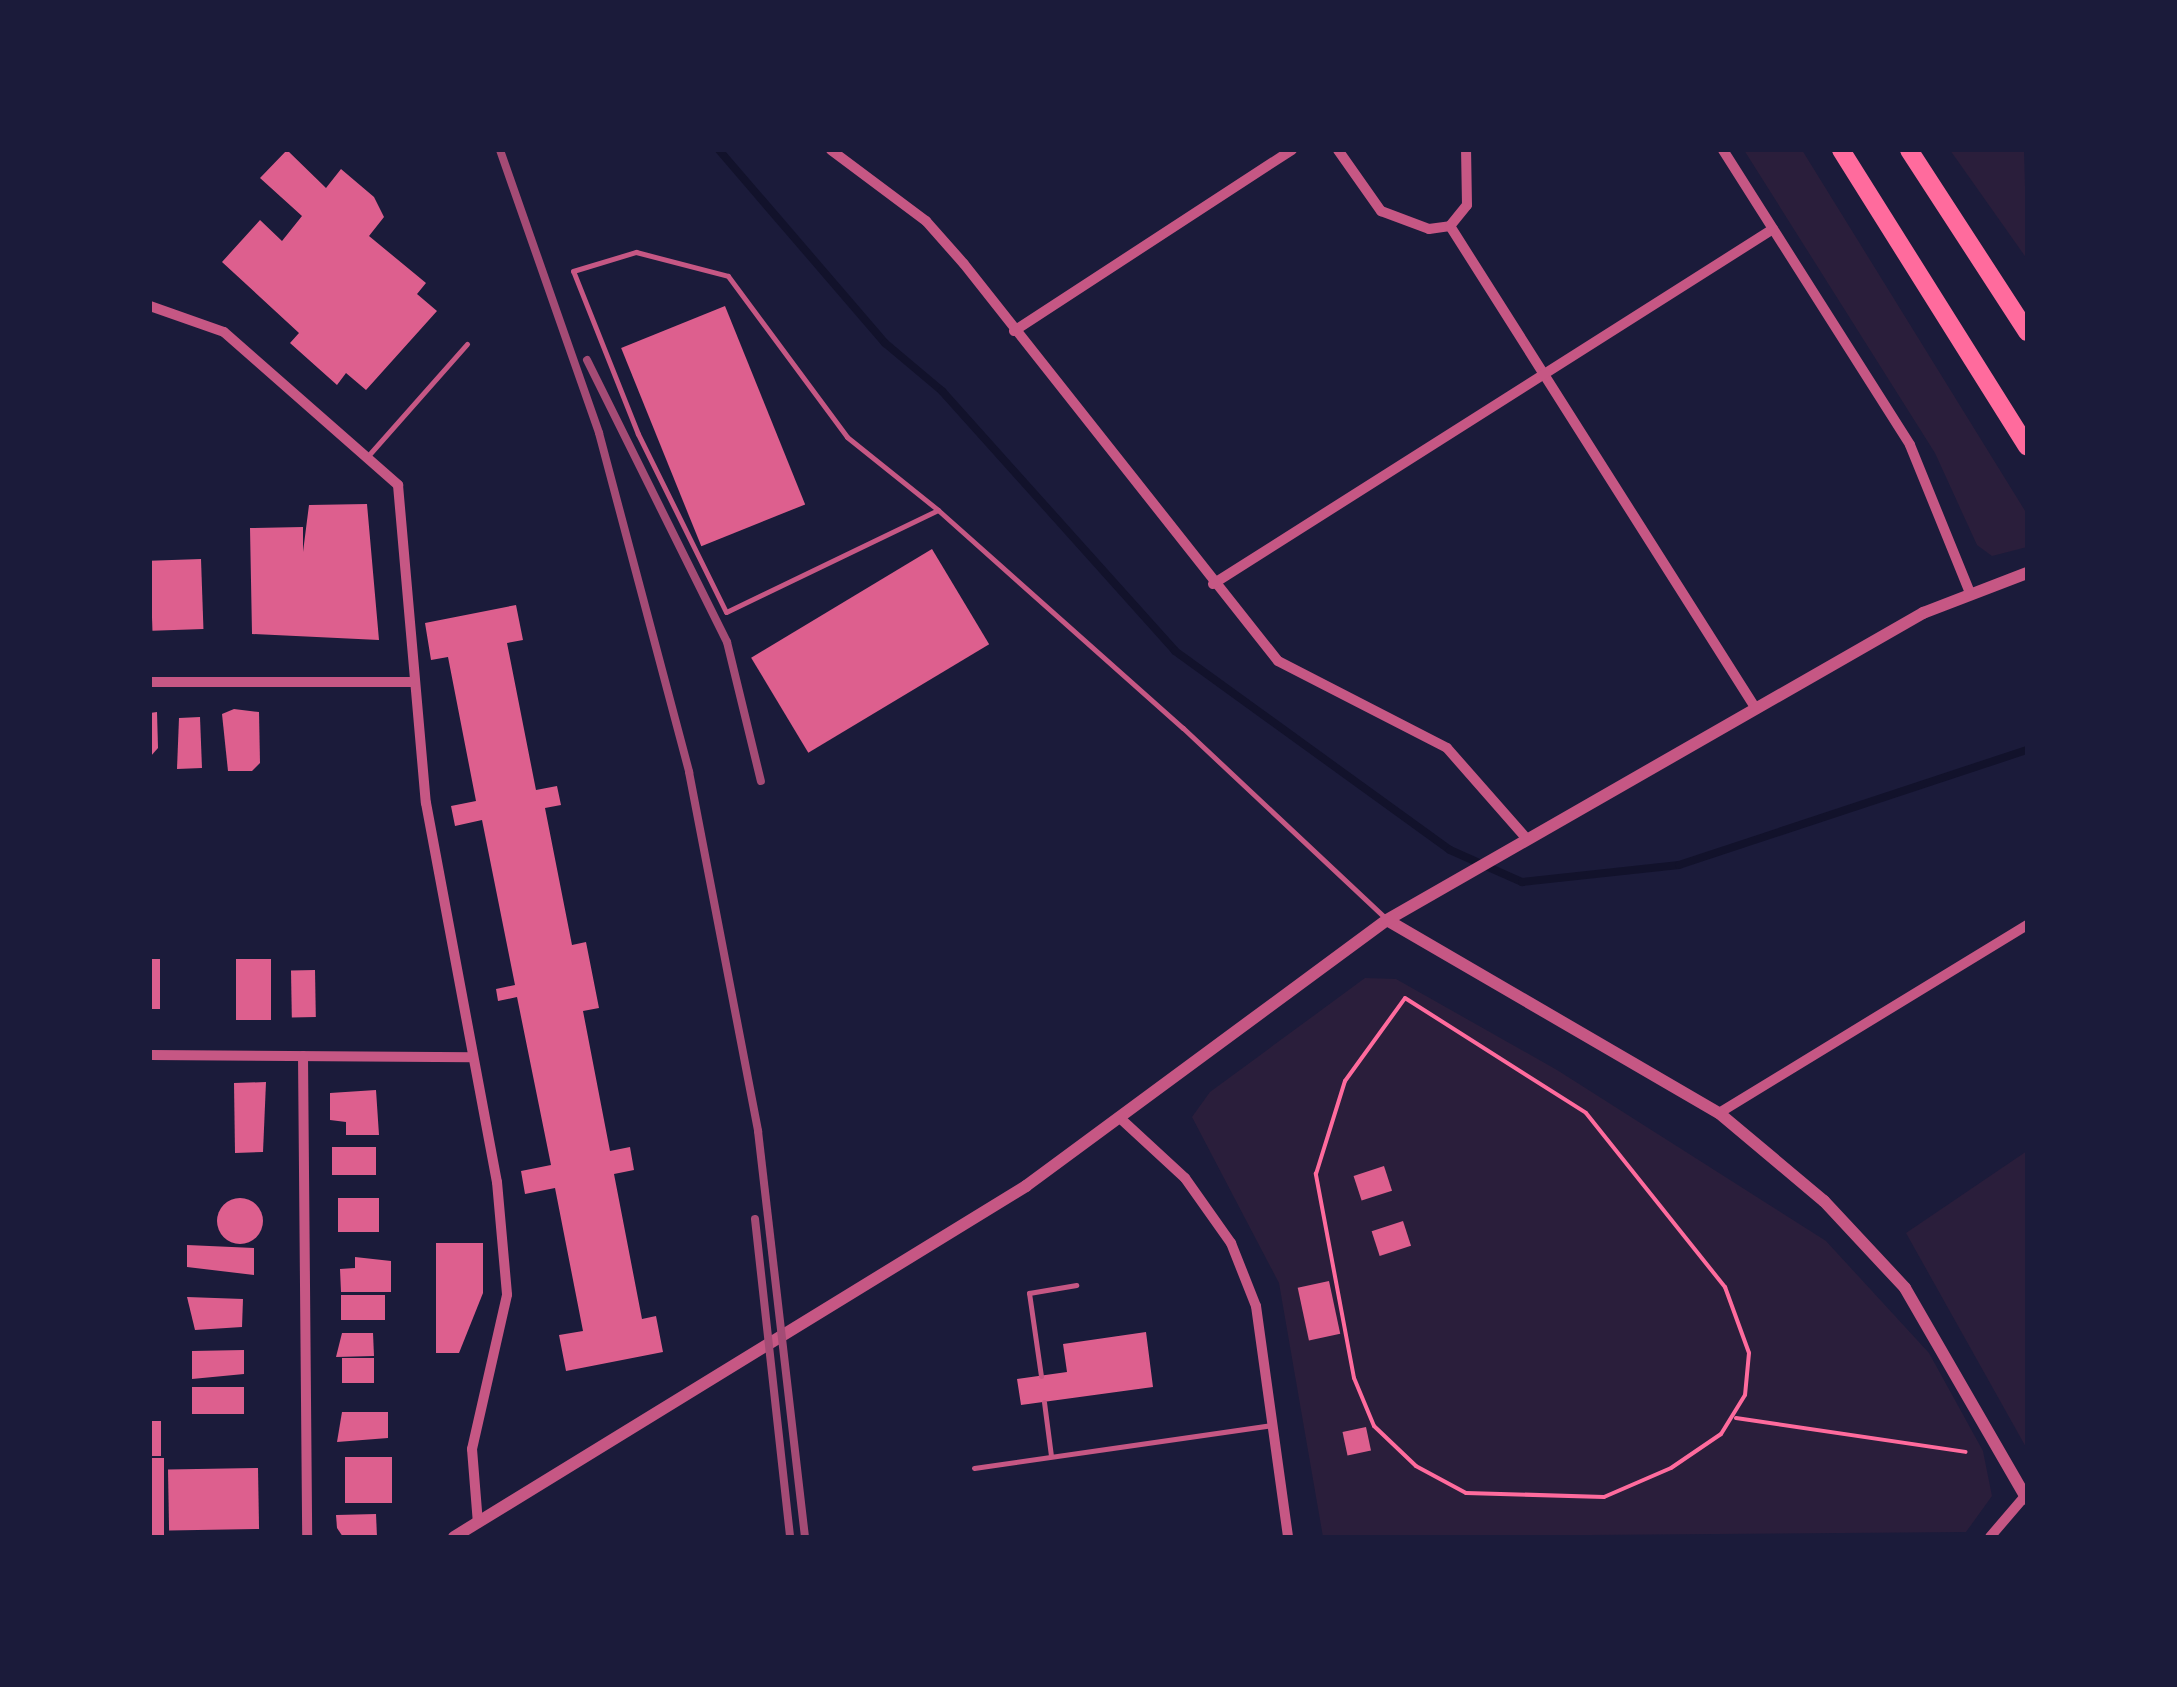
<!DOCTYPE html>
<html>
<head>
<meta charset="utf-8">
<style>
  body { margin:0 }
  #map { position:relative; width:2177px; height:1687px; overflow:hidden; background:#1b1b3a; font-family:Commissioner,sans-serif }
  div>[style] { position:absolute }
  .green>* { inset:0; background:#2a1e3b }
  .stream>* { height:8px; margin:-4px; padding:0 4px; transform-origin:4px; border-radius:4px; background:#12122b }
  .building>* { inset:0; background:#dd5f8e; transform-origin:0 0 }
  .round { border-radius:50% }
  .path>* { height:4px; margin:-2px; padding:0 2px; transform-origin:2px; border-radius:2px; background:#ff6b9d }
  .service>* { height:5px; margin:-2.5px; padding:0 2.5px; transform-origin:2.5px; border-radius:2.5px; background:#c65784 }
  .minor>* { height:10px; margin:-5px; padding:0 5px; transform-origin:5px; border-radius:5px; background:#c65784 }
  .tertiary>* { height:12px; margin:-6px; padding:0 6px; transform-origin:6px; border-radius:6px; background:#c65784 }
  .motorway>* { height:18px; margin:-9px; padding:0 9px; transform-origin:9px; border-radius:9px; background:#ff6b9d }
  .rail>* { height:8px; margin:-4px; padding:0 4px; transform-origin:4px; border-radius:4px; background:#a44b75 }
  span { translate:-50% -50%; white-space:nowrap; text-align:center; line-height:1.15; -webkit-text-stroke:8px #1b1b3a; paint-order:stroke }
  .frame { position:absolute; inset:0; border:152px solid #1b1b3a; pointer-events:none }
</style>
</head>
<body>
<div id="map">
  <div class="green">
    <i style="clip-path:polygon(1744px 150px,1802px 150px,2027px 514px,2027px 547px,1992px 556px,1977px 545px,1935px 453px)"></i>
    <i style="clip-path:polygon(1950px 150px,2024px 150px,2027px 259px)"></i>
    <i style="clip-path:polygon(1365px 978px,1396px 979px,1557px 1070px,1826px 1241px,1929px 1353px,1983px 1451px,1992px 1496px,1966px 1532px,1323px 1537px,1279px 1283px,1192px 1117px,1210px 1092px)"></i>
    <i style="clip-path:polygon(2027px 1151px,2027px 1449px,1906px 1233px)"></i>
  </div>
  <div class="stream">
    <i style="left:719px;top:150px;width:255px;rotate:49.3deg"></i>
    <i style="left:885px;top:343px;width:75px;rotate:40.1deg"></i>
    <i style="left:942px;top:391px;width:349px;rotate:48.1deg"></i>
    <i style="left:1175px;top:651px;width:339px;rotate:35.9deg"></i>
    <i style="left:1450px;top:850px;width:79px;rotate:24deg"></i>
    <i style="left:1522px;top:882px;width:158px;rotate:-6.2deg"></i>
    <i style="left:1679px;top:865px;width:367px;rotate:-18.3deg"></i>
  </div>
  <div class="building">
    <i style="clip-path:polygon(287px 150px,326px 188px,341px 169px,374px 197px,384px 217px,369px 236px,426px 283px,417px 294px,437px 311px,366px 390px,346px 373px,337px 385px,290px 343px,299px 333px,222px 262px,260px 220px,282px 241px,302px 216px,260px 178px)"></i>
    <i style="left:725px;top:306px;width:214px;height:112px;rotate:68deg"></i>
    <i style="clip-path:polygon(367px 504px,379px 640px,252px 634px,250px 528px,303px 527px,303px 552px,309px 505px)"></i>
    <i style="left:932px;top:549px;width:111px;height:211px;rotate:59deg"></i>
    <i style="left:201px;top:559px;width:70px;height:51px;rotate:88deg"></i>
    <i style="clip-path:polygon(516px 605px,523px 640px,507px 643px,536px 790px,557px 786px,561px 805px,545px 808px,572px 945px,586px 942px,599px 1008px,583px 1011px,610px 1151px,630px 1147px,634px 1170px,614px 1174px,642px 1319px,656px 1316px,663px 1352px,566px 1371px,559px 1335px,583px 1331px,555px 1188px,525px 1194px,521px 1171px,551px 1165px,517px 997px,498px 1001px,496px 989px,515px 985px,482px 820px,455px 826px,451px 806px,476px 801px,448px 657px,431px 660px,425px 623px)"></i>
    <i style="clip-path:polygon(234px 709px,259px 712px,260px 763px,252px 771px,228px 771px,222px 714px)"></i>
    <i style="clip-path:polygon(157px 712px,158px 748px,150px 757px,150px 713px)"></i>
    <i style="clip-path:polygon(200px 717px,202px 768px,177px 769px,179px 718px)"></i>
    <i style="left:150px;top:959px;width:10px;height:50px"></i>
    <i style="left:236px;top:959px;width:35px;height:61px"></i>
    <i style="left:315px;top:970px;width:47px;height:24px;rotate:89deg"></i>
    <i style="clip-path:polygon(266px 1082px,263px 1152px,235px 1153px,234px 1083px)"></i>
    <i style="clip-path:polygon(376px 1090px,379px 1135px,346px 1135px,346px 1122px,330px 1120px,330px 1093px)"></i>
    <i style="left:332px;top:1147px;width:44px;height:28px"></i>
    <i style="left:1384px;top:1166px;width:26px;height:32px;rotate:72deg"></i>
    <i style="left:338px;top:1198px;width:41px;height:34px"></i>
    <i class="round" style="left:217px;top:1198px;width:46px;height:46px"></i>
    <i style="left:1403px;top:1221px;width:26px;height:33px;rotate:72deg"></i>
    <i style="clip-path:polygon(436px 1243px,483px 1243px,483px 1293px,459px 1353px,436px 1353px)"></i>
    <i style="clip-path:polygon(187px 1245px,254px 1248px,254px 1275px,187px 1267px)"></i>
    <i style="clip-path:polygon(355px 1257px,391px 1261px,391px 1292px,341px 1292px,340px 1269px,355px 1268px)"></i>
    <i style="left:1329px;top:1281px;width:54px;height:32px;rotate:78deg"></i>
    <i style="left:341px;top:1295px;width:44px;height:25px"></i>
    <i style="clip-path:polygon(187px 1297px,243px 1299px,242px 1327px,195px 1330px)"></i>
    <i style="clip-path:polygon(1146px 1332px,1153px 1387px,1021px 1405px,1017px 1379px,1067px 1372px,1063px 1344px)"></i>
    <i style="clip-path:polygon(342px 1333px,373px 1333px,374px 1356px,336px 1357px)"></i>
    <i style="clip-path:polygon(244px 1350px,244px 1374px,192px 1379px,192px 1351px)"></i>
    <i style="left:374px;top:1358px;width:25px;height:32px;rotate:90deg"></i>
    <i style="left:192px;top:1387px;width:52px;height:27px"></i>
    <i style="clip-path:polygon(388px 1412px,388px 1438px,337px 1442px,342px 1412px)"></i>
    <i style="left:150px;top:1421px;width:11px;height:35px"></i>
    <i style="left:1366px;top:1427px;width:24px;height:24px;rotate:78deg"></i>
    <i style="left:345px;top:1457px;width:47px;height:46px"></i>
    <i style="left:150px;top:1458px;width:14px;height:79px"></i>
    <i style="left:258px;top:1468px;width:61px;height:90px;rotate:89deg"></i>
    <i style="clip-path:polygon(376px 1514px,377px 1537px,343px 1537px,337px 1528px,336px 1515px)"></i>
  </div>
  <div class="path">
    <i style="left:1405px;top:998px;width:214px;rotate:32.4deg"></i>
    <i style="left:1586px;top:1113px;width:223px;rotate:51.4deg"></i>
    <i style="left:1725px;top:1287px;width:70px;rotate:70deg"></i>
    <i style="left:1749px;top:1353px;width:42px;rotate:95.4deg"></i>
    <i style="left:1745px;top:1395px;width:46px;rotate:121.6deg"></i>
    <i style="left:1721px;top:1434px;width:60px;rotate:145.8deg"></i>
    <i style="left:1671px;top:1468px;width:73px;rotate:156.6deg"></i>
    <i style="left:1604px;top:1497px;width:138px;rotate:-178.3deg"></i>
    <i style="left:1466px;top:1493px;width:57px;rotate:-151.6deg"></i>
    <i style="left:1416px;top:1466px;width:58px;rotate:-136.4deg"></i>
    <i style="left:1374px;top:1426px;width:52px;rotate:-112.6deg"></i>
    <i style="left:1354px;top:1378px;width:208px;rotate:-100.6deg"></i>
    <i style="left:1316px;top:1174px;width:97px;rotate:-72.7deg"></i>
    <i style="left:1345px;top:1081px;width:102px;rotate:-54.1deg"></i>
    <i style="left:1736px;top:1418px;width:232px;rotate:8.4deg"></i>
  </div>
  <div class="service">
    <i style="left:367px;top:457px;width:151px;rotate:-48.5deg"></i>
    <i style="left:938px;top:510px;width:235px;rotate:154.3deg"></i>
    <i style="left:726px;top:612px;width:199px;rotate:-116.3deg"></i>
    <i style="left:638px;top:434px;width:175px;rotate:-111.7deg"></i>
    <i style="left:573px;top:271px;width:66px;rotate:-16.8deg"></i>
    <i style="left:636px;top:252px;width:95px;rotate:14.6deg"></i>
    <i style="left:728px;top:276px;width:200px;rotate:53.5deg"></i>
    <i style="left:847px;top:437px;width:117px;rotate:38.7deg"></i>
    <i style="left:938px;top:510px;width:328px;rotate:41.7deg"></i>
    <i style="left:1183px;top:728px;width:277px;rotate:43.2deg"></i>
    <i style="left:1041px;top:1376px;width:84px;rotate:-98.2deg"></i>
    <i style="left:1029px;top:1293px;width:48px;rotate:-9.7deg"></i>
    <i style="left:1044px;top:1402px;width:54px;rotate:82.6deg"></i>
    <i style="left:974px;top:1468px;width:301px;rotate:-8.2deg"></i>
  </div>
  <div class="minor">
    <i style="left:831px;top:150px;width:119px;rotate:36.8deg"></i>
    <i style="left:926px;top:221px;width:57px;rotate:48.5deg"></i>
    <i style="left:964px;top:264px;width:506px;rotate:51.66deg"></i>
    <i style="left:1278px;top:661px;width:190px;rotate:27.2deg"></i>
    <i style="left:1447px;top:748px;width:121px;rotate:48.7deg"></i>
    <i style="left:1338px;top:150px;width:75px;rotate:54.8deg"></i>
    <i style="left:1381px;top:211px;width:51px;rotate:20.6deg"></i>
    <i style="left:1429px;top:229px;width:21px;rotate:-8deg"></i>
    <i style="left:1723px;top:150px;width:349px;rotate:57.6deg"></i>
    <i style="left:1910px;top:445px;width:160px;rotate:67.9deg"></i>
    <i style="left:1450px;top:226px;width:572px;rotate:57.64deg"></i>
    <i style="left:1450px;top:226px;width:27px;rotate:-51deg"></i>
    <i style="left:1467px;top:205px;width:55px;rotate:-91deg"></i>
    <i style="left:150px;top:306px;width:78px;rotate:19.4deg"></i>
    <i style="left:224px;top:332px;width:232px;rotate:41.3deg"></i>
    <i style="left:398px;top:485px;width:319px;rotate:85deg"></i>
    <i style="left:426px;top:803px;width:386px;rotate:79.4deg"></i>
    <i style="left:497px;top:1182px;width:113px;rotate:84.9deg"></i>
    <i style="left:507px;top:1295px;width:158px;rotate:102.8deg"></i>
    <i style="left:472px;top:1449px;width:74px;rotate:85.4deg"></i>
    <i style="left:1014px;top:331px;width:332px;rotate:-33.1deg"></i>
    <i style="left:1213px;top:584px;width:663px;rotate:-32.37deg"></i>
    <i style="left:150px;top:682px;width:261px"></i>
    <i style="left:150px;top:1055px;width:323px;rotate:0.4deg"></i>
    <i style="left:303px;top:1056px;width:481px;rotate:89.5deg"></i>
    <i style="left:1719px;top:1113px;width:361px;rotate:-31.4deg"></i>
    <i style="left:1121px;top:1119px;width:87px;rotate:42.7deg"></i>
    <i style="left:1185px;top:1178px;width:80px;rotate:54.7deg"></i>
    <i style="left:1231px;top:1243px;width:68px;rotate:68.4deg"></i>
    <i style="left:1256px;top:1306px;width:233px;rotate:82.1deg"></i>
    <i style="left:1990px;top:1537px;width:54px;rotate:-49.5deg"></i>
  </div>
  <div class="tertiary">
    <i style="left:1387px;top:920px;width:384px;rotate:30.2deg"></i>
    <i style="left:1719px;top:1113px;width:137px;rotate:40deg"></i>
    <i style="left:1824px;top:1201px;width:119px;rotate:47deg"></i>
    <i style="left:1905px;top:1288px;width:244px;rotate:60deg"></i>
    <i style="left:454px;top:1537px;width:671px;rotate:-31.53deg"></i>
    <i style="left:1026px;top:1186px;width:448px;rotate:-36.4deg"></i>
    <i style="left:1387px;top:920px;width:618px;rotate:-29.8deg"></i>
    <i style="left:1923px;top:613px;width:111px;rotate:-21deg"></i>
  </div>
  <div class="motorway">
    <i style="left:1841px;top:150px;width:350px;rotate:57.9deg"></i>
    <i style="left:1909px;top:150px;width:217px;rotate:57deg"></i>
  </div>
  <div class="rail">
    <i style="left:500px;top:150px;width:300px;rotate:70.7deg"></i>
    <i style="left:599px;top:433px;width:351px;rotate:75.1deg"></i>
    <i style="left:689px;top:772px;width:366px;rotate:79.1deg"></i>
    <i style="left:758px;top:1131px;width:409px;rotate:83.4deg"></i>
    <i style="left:587px;top:360px;width:315px;rotate:63.6deg"></i>
    <i style="left:727px;top:642px;width:143px;rotate:76.3deg"></i>
    <i style="left:755px;top:1219px;width:320px;rotate:83.7deg"></i>
  </div>
  <div class="frame"></div>
</div>
</body>
</html>
